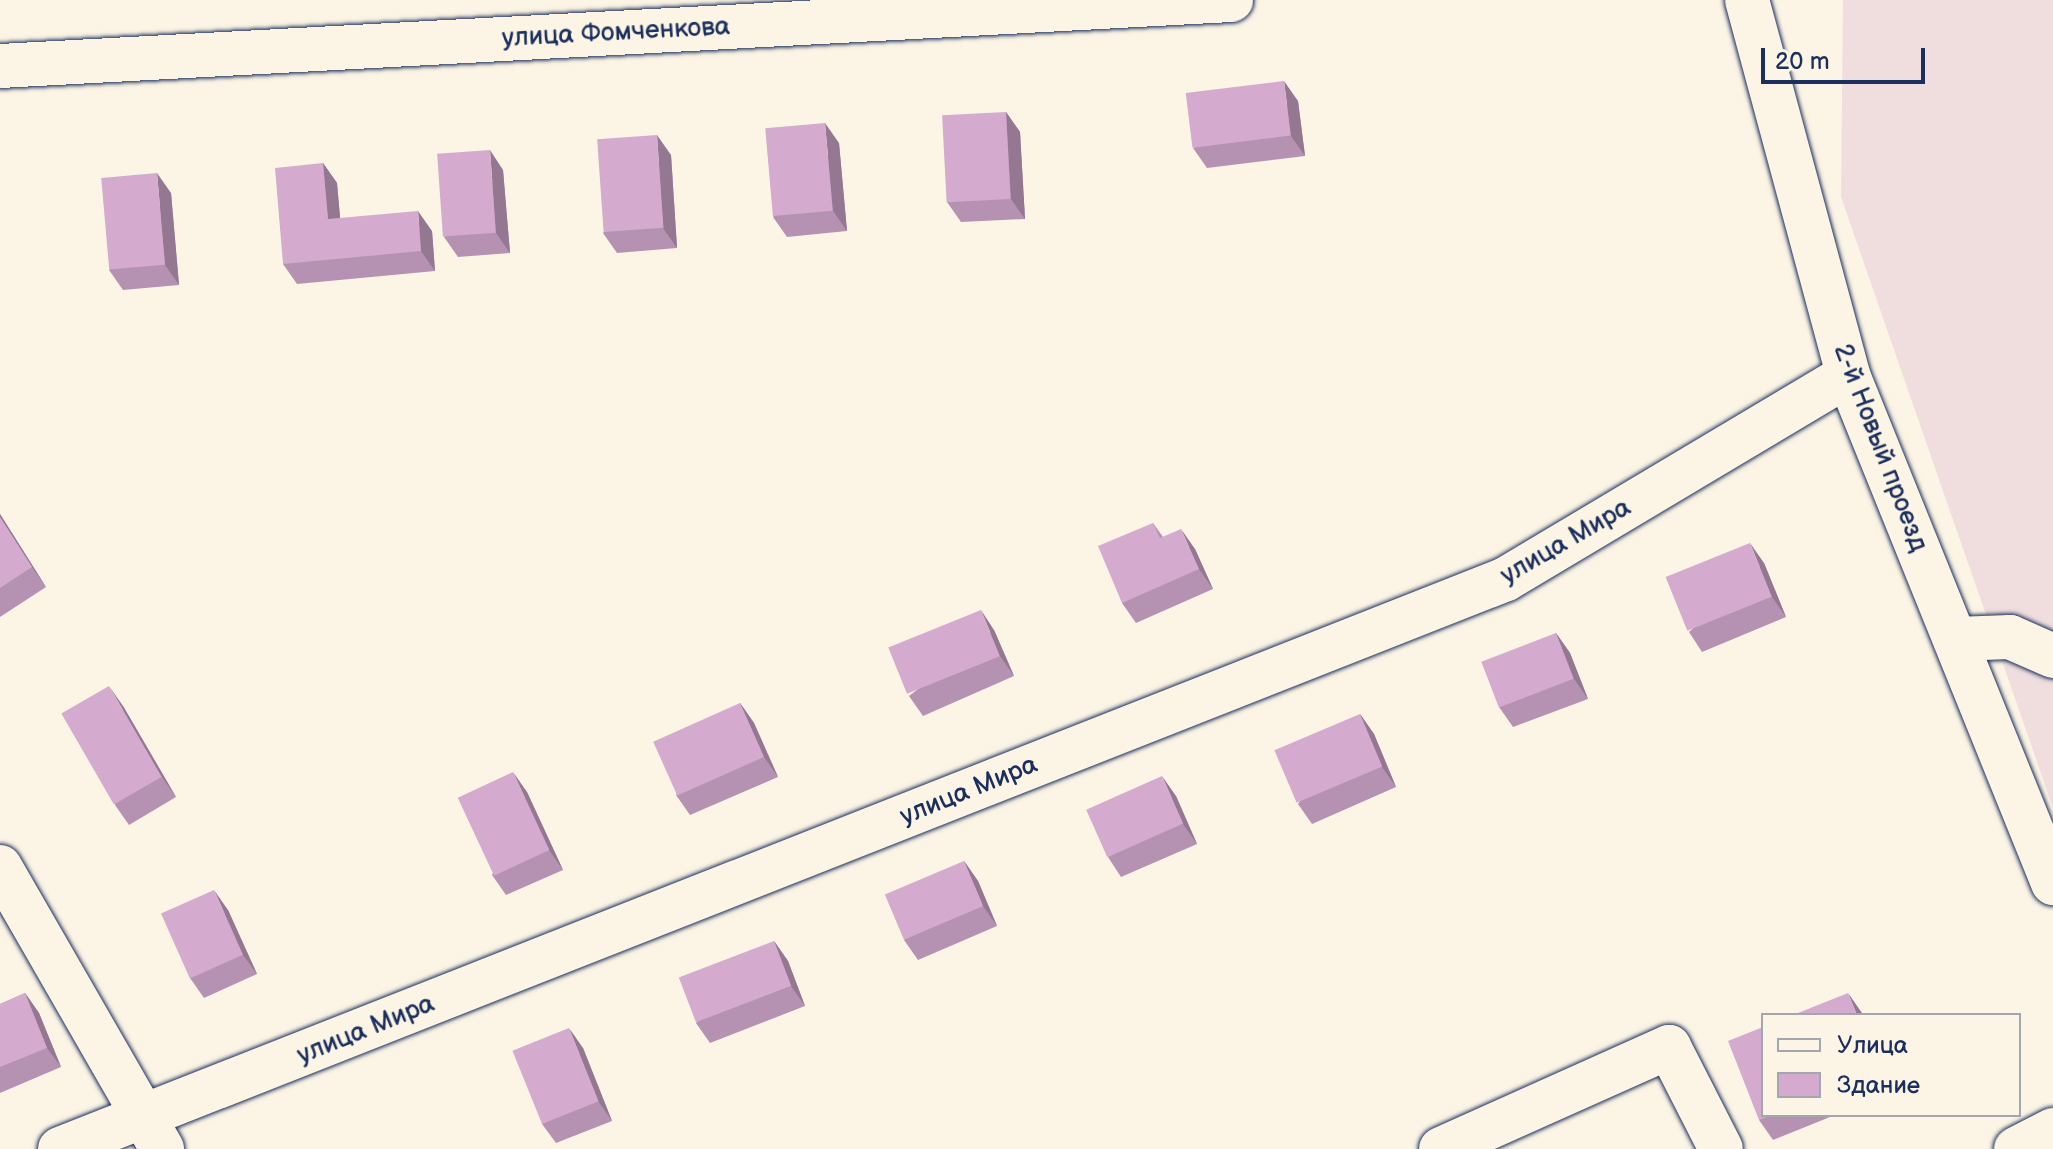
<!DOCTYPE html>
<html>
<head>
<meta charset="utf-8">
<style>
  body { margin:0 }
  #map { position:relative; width:2053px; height:1149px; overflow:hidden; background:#fcf5e5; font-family:"Balsamiq Sans",sans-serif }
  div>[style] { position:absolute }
  .built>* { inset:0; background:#f0dede }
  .roads { filter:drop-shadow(0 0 2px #1b2f5e) drop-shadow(0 0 2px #1b2f5e) }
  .minor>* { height:44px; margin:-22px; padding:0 22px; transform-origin:22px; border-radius:22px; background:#fcf5e5 }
  .wall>* { inset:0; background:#b692b2 }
  .shaded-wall>* { inset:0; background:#947791 }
  .building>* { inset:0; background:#d4aacf; transform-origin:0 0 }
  span { translate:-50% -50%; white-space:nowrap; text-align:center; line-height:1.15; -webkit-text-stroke:7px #fcf5e5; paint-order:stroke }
  .street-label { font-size:26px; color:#1b2f5e }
  .legend { position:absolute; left:1761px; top:1013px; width:260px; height:104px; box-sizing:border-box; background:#fcf5e5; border:2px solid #a2a6af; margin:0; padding:10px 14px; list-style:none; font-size:24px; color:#1b2f5e }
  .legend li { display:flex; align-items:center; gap:16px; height:40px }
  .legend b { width:40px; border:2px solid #a2a6af }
  .scale { position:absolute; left:1761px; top:48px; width:164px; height:36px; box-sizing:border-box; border:4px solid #1b2f5e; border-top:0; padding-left:10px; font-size:24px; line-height:28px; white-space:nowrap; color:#1b2f5e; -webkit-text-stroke:6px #fcf5e5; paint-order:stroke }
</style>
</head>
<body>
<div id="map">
  <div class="built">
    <i style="clip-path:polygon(1843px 0,2053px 0,2053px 808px,1841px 197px)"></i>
  </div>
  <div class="roads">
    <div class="minor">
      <i style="left:1747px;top:0;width:388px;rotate:74.9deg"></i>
      <i style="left:1848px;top:375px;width:548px;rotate:68.02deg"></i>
      <i style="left:0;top:66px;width:1233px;rotate:-3.07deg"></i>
      <i style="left:1955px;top:639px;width:55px;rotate:-2.1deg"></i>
      <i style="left:2010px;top:637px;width:47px;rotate:23.8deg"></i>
      <i style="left:0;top:867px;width:325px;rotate:60.1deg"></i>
      <i style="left:60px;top:1149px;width:1554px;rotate:-21.51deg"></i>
      <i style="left:1506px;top:579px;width:398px;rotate:-30.8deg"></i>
      <i style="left:1441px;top:1149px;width:250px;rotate:-24.1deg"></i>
      <i style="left:1669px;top:1047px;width:114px;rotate:63deg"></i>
      <i style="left:2016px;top:1149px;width:42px;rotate:-27.2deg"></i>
    </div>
  </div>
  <div class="wall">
    <i style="clip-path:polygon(1298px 101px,1305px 156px,1207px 168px,1193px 148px)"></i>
    <i style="clip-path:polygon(1006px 112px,1020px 132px,1025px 219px,961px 222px,947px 202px)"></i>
    <i style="clip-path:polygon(839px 143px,847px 231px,787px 237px,773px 217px)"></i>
    <i style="clip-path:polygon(671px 155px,677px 248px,617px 253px,603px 233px)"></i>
    <i style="clip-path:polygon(323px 163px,337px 183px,340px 218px,432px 231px,435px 271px,297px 284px,283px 264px)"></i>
    <i style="clip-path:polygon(503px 170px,510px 253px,458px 257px,444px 237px)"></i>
    <i style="clip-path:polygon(171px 193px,179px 285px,123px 290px,109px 270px)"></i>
    <i style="clip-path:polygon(0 514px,46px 587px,0 617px)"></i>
    <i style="clip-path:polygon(1153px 523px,1163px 537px,1195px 549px,1213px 589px,1136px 623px,1122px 603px)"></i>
    <i style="clip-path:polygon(1764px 563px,1786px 617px,1702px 652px,1689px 632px)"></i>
    <i style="clip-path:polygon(994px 630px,1014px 676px,923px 716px,909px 696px)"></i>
    <i style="clip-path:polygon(1556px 633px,1570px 653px,1588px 699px,1513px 727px,1499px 707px)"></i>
    <i style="clip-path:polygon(740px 703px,754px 723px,778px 777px,690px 815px,676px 795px)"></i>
    <i style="clip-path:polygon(123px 706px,176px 797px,129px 825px,115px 805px)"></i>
    <i style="clip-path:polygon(1360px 714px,1374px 734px,1396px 787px,1312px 824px,1298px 804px)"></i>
    <i style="clip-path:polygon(527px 792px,563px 870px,506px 895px,492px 875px)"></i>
    <i style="clip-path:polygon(1176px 796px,1197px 844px,1121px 877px,1108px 857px)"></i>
    <i style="clip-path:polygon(964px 861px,978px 881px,997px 926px,918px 960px,904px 940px)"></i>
    <i style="clip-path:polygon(228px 910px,257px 974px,204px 998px,190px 978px)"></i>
    <i style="clip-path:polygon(774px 941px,788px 961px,805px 1006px,710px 1043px,696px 1023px)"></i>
    <i style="clip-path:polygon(25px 993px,39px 1013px,61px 1067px,0 1093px,0 1004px)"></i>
    <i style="clip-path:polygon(583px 1048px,612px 1121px,556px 1143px,542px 1124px)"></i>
    <i style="clip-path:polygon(1763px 1115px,1835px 1115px,1773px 1140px,1759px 1120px)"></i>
  </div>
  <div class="shaded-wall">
    <i style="clip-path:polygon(1284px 81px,1298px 101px,1305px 156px,1291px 136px)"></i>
    <i style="clip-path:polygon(1006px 112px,1020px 132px,1025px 219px,1011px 199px)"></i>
    <i style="clip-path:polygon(825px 123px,839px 143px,847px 231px,833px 211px)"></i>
    <i style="clip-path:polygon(657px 135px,671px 155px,677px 248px,663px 228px)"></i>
    <i style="clip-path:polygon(490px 150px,503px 170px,510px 253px,496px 233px)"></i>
    <i style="clip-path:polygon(323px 163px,337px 183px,342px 239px,328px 219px)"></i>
    <i style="clip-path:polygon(157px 173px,171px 193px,179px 285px,165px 265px)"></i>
    <i style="clip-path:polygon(418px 211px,432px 231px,435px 271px,421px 251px)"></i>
    <i style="clip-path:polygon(0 514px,46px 587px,32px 567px,0 517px)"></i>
    <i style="clip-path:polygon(1181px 529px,1195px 549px,1213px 589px,1199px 569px)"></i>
    <i style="clip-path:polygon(1750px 543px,1764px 563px,1786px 617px,1772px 597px)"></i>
    <i style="clip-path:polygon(981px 610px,994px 630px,1014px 676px,1000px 656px)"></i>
    <i style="clip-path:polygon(1556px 633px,1570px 653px,1588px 699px,1574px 679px)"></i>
    <i style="clip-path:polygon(109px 686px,123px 706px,176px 797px,162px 777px)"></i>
    <i style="clip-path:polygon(740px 703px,754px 723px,778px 777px,764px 757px)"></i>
    <i style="clip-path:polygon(1360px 714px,1374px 734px,1396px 787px,1382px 767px)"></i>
    <i style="clip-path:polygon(513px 772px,527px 792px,563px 870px,549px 850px)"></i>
    <i style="clip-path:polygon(1162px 776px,1176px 796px,1197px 844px,1183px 824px)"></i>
    <i style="clip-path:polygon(964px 861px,978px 881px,997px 926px,983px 906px)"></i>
    <i style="clip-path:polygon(214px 890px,228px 910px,257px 974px,243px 955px)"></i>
    <i style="clip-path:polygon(774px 941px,788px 961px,805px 1006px,791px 986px)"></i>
    <i style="clip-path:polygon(25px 993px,39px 1013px,61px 1067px,47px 1048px)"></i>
    <i style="clip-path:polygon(1848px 993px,1862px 1013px,1863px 1015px,1857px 1015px)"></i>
    <i style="clip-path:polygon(569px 1028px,583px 1048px,612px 1121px,598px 1101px)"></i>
  </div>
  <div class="building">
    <i style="left:1284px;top:81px;width:55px;height:99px;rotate:83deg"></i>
    <i style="left:1006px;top:112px;width:87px;height:64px;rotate:87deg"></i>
    <i style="left:825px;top:123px;width:88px;height:60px;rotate:85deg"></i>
    <i style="left:657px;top:135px;width:93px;height:60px;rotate:86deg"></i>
    <i style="left:490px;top:150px;width:83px;height:53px;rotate:86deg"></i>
    <i style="clip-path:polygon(323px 163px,328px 219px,418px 211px,421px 251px,283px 264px,275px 168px)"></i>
    <i style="left:157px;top:173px;width:92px;height:56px;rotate:85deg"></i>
    <i style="clip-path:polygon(0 517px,32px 567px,0 588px)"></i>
    <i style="clip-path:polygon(1153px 523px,1160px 538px,1181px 529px,1199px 569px,1122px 603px,1098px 546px)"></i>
    <i style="left:1750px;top:543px;width:58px;height:91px;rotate:68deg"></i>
    <i style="left:981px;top:610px;width:50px;height:100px;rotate:68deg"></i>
    <i style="left:1556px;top:633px;width:49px;height:80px;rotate:69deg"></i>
    <i style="left:109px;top:686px;width:105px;height:55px;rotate:60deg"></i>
    <i style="left:740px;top:703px;width:59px;height:95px;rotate:66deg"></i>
    <i style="left:1360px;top:714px;width:57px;height:93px;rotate:67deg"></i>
    <i style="left:513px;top:772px;width:86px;height:61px;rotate:65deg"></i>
    <i style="left:1162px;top:776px;width:52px;height:83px;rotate:66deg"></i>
    <i style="left:964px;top:861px;width:49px;height:86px;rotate:67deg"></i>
    <i style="left:214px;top:890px;width:71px;height:58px;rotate:66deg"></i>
    <i style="left:774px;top:941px;width:48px;height:102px;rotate:69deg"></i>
    <i style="clip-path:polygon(25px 993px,47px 1048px,0 1067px,0 1004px)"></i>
    <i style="clip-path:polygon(1848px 993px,1857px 1015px,1793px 1015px)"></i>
    <i style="clip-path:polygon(1763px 1027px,1763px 1115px,1772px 1115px,1759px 1120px,1728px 1041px)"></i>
    <i style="left:569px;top:1028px;width:79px;height:61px;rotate:68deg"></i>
  </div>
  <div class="street-label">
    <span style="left:616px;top:33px;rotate:-3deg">улица Фомченкова</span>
    <span style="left:1880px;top:448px;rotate:69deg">2-й Новый проезд</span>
    <span style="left:1566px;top:542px;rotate:-30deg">улица Мира</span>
    <span style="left:969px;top:791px;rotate:-22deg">улица Мира</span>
    <span style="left:366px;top:1030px;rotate:-22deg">улица Мира</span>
  </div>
  <ul class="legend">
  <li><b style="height:10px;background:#fcf5e5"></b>Улица</li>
  <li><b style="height:22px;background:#d4aacf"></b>Здание</li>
  </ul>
  <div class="scale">20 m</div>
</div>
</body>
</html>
